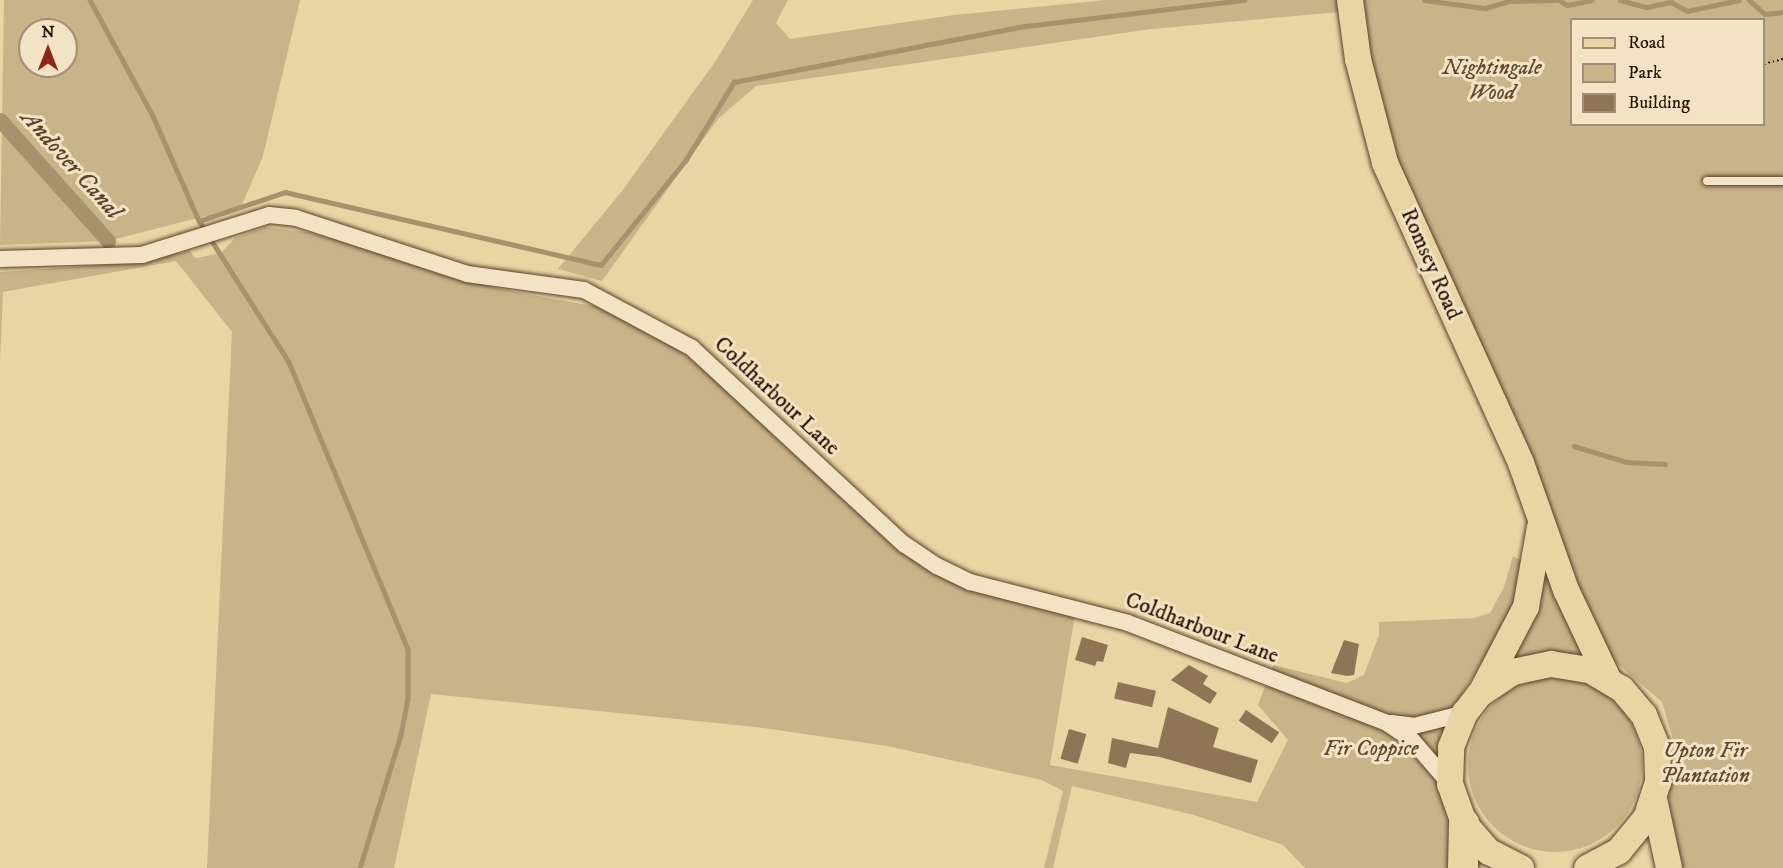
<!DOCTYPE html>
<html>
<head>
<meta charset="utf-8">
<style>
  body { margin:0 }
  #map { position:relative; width:1783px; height:868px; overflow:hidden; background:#e9d4a4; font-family:"IM FELL DW Pica",serif }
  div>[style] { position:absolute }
  .green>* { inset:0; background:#c9b388 }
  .round { border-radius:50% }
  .stream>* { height:4.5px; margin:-2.25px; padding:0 2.25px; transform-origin:2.25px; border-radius:2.25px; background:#a8916d }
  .canal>* { height:15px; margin:-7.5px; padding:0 7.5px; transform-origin:7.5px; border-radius:7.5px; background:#a8916d }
  .building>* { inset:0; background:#8e7556; transform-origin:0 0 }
  .path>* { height:2px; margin-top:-1px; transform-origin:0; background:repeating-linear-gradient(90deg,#2b0f01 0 1.5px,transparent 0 4.5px) }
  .roads { filter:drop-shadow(0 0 2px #5a402a) drop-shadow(0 0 2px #5a402a) }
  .service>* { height:8px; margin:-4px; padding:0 4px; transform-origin:4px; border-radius:4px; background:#f1e3c4 }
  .minor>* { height:16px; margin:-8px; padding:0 8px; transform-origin:8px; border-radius:8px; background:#f1e3c4 }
  .primary>* { height:26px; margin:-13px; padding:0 13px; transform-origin:13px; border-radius:13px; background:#e9d4a4 }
  .motorway>* { height:30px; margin:-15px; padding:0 15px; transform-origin:15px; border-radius:15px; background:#e9d4a4 }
  span { translate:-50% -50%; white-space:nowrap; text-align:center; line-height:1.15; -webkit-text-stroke:6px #f1e3c4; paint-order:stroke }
  .park-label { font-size:22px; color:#624830; font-style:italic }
  .street-label { font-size:22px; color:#2b0f01 }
  .water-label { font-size:24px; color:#5d432c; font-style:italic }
  .legend { position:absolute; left:1570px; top:18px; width:195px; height:108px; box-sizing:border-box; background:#f1e3c4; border:2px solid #a28e76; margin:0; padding:8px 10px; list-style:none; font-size:18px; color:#2b0f01 }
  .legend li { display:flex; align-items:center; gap:12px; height:30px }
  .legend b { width:30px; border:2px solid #a28e76 }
  .north { position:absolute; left:18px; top:18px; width:60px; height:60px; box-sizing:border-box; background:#f1e3c4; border:2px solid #a28e76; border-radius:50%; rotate:0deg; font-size:16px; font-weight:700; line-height:24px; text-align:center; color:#2b0f01 }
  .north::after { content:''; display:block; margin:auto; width:21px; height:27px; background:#8f2418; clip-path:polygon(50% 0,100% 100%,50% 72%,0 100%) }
</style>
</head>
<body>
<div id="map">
  <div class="green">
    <i style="clip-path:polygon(evenodd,4px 0,300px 0,263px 156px,241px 207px,108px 241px,0 245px,4px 0,30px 30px,66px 30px,66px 66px,30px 66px,30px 30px)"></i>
    <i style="clip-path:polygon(evenodd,753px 0,788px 0,776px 23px,790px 39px,954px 15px,1106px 0,1783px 0,1783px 868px,1683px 868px,1675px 851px,1668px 797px,1675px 746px,1662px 702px,1612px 659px,1591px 620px,1392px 161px,1360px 10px,1151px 29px,756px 86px,718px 119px,602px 281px,558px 269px,622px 191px,715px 62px,753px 0,1572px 20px,1764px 20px,1764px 124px,1572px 124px,1572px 20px)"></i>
    <i style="clip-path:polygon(266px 227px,313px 233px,500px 289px,598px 307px,672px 345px,737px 396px,898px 546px,1075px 615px,1050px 765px,1257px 802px,1288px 740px,1258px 705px,1273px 665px,1347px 683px,1364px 675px,1379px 635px,1379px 622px,1474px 618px,1490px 613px,1504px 587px,1513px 556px,1528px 564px,1519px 603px,1455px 705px,1449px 868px,1305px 868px,1283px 845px,1194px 815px,1072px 786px,1053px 868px,1044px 868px,1063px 791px,1042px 780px,887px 746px,756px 727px,431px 694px,394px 868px,207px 868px,232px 332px,176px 261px,3px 292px,0 362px,0 272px,135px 263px,190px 251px,195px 258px,202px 257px,221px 253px,235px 238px)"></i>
    <i style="clip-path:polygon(1546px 566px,1588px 664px,1509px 660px)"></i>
    <i class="round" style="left:1468px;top:678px;width:174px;height:174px"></i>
  </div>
  <div class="stream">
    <i style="left:90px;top:0;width:132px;rotate:61.5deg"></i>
    <i style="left:153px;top:116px;width:115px;rotate:66.3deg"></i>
    <i style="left:1424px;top:0;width:62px;rotate:7.5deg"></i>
    <i style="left:1485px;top:8px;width:26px;rotate:-16deg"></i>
    <i style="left:1510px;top:1px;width:45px;rotate:-1.3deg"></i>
    <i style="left:1559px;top:0;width:9px;rotate:32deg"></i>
    <i style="left:1567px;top:5px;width:25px;rotate:-11deg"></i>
    <i style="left:1620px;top:0;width:28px;rotate:15deg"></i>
    <i style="left:1647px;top:7px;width:25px;rotate:-12deg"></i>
    <i style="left:1671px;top:2px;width:18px;rotate:29deg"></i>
    <i style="left:1687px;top:11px;width:53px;rotate:-11.9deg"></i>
    <i style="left:1749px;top:0;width:21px;rotate:41deg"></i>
    <i style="left:1765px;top:14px;width:18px;rotate:-6deg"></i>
    <i style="left:205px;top:231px;width:12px;rotate:-121deg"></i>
    <i style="left:199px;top:221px;width:91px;rotate:-18.6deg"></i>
    <i style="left:285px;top:192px;width:324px;rotate:13deg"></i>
    <i style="left:601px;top:265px;width:134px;rotate:-51.1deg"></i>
    <i style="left:685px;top:161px;width:93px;rotate:-58.2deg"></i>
    <i style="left:734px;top:82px;width:297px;rotate:-10.9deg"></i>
    <i style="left:1026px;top:26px;width:220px;rotate:-6.8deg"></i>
    <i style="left:210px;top:238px;width:147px;rotate:57.5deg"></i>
    <i style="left:289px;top:362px;width:311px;rotate:67.5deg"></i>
    <i style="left:408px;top:649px;width:50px;rotate:90deg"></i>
    <i style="left:408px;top:699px;width:37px;rotate:101deg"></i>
    <i style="left:401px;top:735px;width:139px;rotate:107.1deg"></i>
    <i style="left:1574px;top:446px;width:55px;rotate:16.8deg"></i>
    <i style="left:1627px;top:462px;width:38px;rotate:3deg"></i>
  </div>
  <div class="canal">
    <i style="left:0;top:120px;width:162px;rotate:48.2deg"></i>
  </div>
  <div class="building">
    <i style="clip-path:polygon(1082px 637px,1108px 645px,1103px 662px,1097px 661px,1095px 666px,1075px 660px)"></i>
    <i style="clip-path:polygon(1344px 640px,1359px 644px,1354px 675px,1347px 676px,1331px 673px)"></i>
    <i style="clip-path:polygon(1189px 665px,1208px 676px,1203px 684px,1217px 693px,1210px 704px,1171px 680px)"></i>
    <i style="left:1118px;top:682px;width:39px;height:17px;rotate:13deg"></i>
    <i style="clip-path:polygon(1168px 707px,1219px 728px,1213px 747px,1258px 760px,1251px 783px,1160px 757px,1130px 753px,1126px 768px,1108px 763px,1112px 738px,1158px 748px)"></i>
    <i style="left:1246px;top:710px;width:40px;height:13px;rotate:34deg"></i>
    <i style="left:1069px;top:729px;width:18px;height:31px;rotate:16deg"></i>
  </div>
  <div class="path">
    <i style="left:1764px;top:64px;width:20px;rotate:-15deg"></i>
  </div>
  <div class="roads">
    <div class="service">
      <i style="left:1707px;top:181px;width:76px"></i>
    </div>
    <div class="minor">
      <i style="left:0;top:259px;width:142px;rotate:-1.6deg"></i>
      <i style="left:142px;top:255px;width:133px;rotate:-17.5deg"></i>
      <i style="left:269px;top:215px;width:27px;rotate:6deg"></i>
      <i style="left:296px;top:218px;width:180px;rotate:18.1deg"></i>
      <i style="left:467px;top:274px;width:118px;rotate:7.8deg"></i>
      <i style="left:584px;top:290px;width:123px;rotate:28.2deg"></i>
      <i style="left:692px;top:348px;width:289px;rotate:42.8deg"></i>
      <i style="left:904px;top:544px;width:40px;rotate:34deg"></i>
      <i style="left:937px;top:566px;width:37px;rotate:26deg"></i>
      <i style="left:970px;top:582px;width:163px;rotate:14.5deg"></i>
      <i style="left:1128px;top:623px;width:278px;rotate:21.1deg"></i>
      <i style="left:1387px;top:723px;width:30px;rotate:34deg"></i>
      <i style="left:1412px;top:740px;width:58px;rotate:49.2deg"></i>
      <i style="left:1391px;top:723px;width:23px;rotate:7deg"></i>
      <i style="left:1414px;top:726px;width:53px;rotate:-14.3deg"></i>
    </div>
    <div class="primary">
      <i style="left:1350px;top:0;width:60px;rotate:82.3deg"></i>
      <i style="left:1358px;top:59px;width:107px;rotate:75.4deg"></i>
      <i style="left:1385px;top:163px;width:329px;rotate:65.6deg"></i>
      <i style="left:1521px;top:463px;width:135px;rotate:70.5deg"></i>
      <i style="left:1566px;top:590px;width:98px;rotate:64.7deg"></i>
      <i style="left:1482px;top:691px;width:95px;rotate:-62.4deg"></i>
      <i style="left:1526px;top:607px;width:81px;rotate:-80.1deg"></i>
      <i style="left:1654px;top:799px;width:71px;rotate:77.7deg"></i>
      <i style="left:1521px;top:868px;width:36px;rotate:-153deg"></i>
      <i style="left:1489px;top:852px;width:38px;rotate:-131deg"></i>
      <i style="left:1464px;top:823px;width:41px;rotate:-109.7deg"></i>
      <i style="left:1450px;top:784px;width:37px;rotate:-88deg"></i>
      <i style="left:1451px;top:747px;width:37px;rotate:-68deg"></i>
      <i style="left:1465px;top:713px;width:24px;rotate:-52deg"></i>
      <i style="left:1480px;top:694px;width:40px;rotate:-34deg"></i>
      <i style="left:1513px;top:672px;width:39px;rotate:-12deg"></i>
      <i style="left:1551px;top:664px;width:39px;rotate:9deg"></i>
      <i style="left:1590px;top:670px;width:37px;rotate:31deg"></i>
      <i style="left:1622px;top:689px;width:34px;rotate:50deg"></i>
      <i style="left:1644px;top:715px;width:35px;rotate:68deg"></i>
      <i style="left:1657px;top:747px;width:35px;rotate:88deg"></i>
      <i style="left:1658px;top:782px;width:38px;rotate:108deg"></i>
      <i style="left:1646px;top:818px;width:43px;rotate:129.3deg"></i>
      <i style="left:1619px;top:851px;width:36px;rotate:152deg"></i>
    </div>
    <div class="motorway">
      <i style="left:1463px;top:868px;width:45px;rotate:-88.7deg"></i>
    </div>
  </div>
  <div class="park-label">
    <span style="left:1492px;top:80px">Nightingale<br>Wood</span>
    <span style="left:1371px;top:749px">Fir Coppice</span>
    <span style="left:1705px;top:763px">Upton Fir<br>Plantation</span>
  </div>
  <div class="street-label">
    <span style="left:1431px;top:264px;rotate:66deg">Romsey Road</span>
    <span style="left:777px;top:396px;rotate:43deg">Coldharbour Lane</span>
    <span style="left:1202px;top:628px;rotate:21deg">Coldharbour Lane</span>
  </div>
  <div class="water-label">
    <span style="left:71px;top:165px;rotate:48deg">Andover Canal</span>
  </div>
  <ul class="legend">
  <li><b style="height:8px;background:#e9d4a4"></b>Road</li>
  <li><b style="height:16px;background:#c9b388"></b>Park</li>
  <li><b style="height:16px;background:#8e7556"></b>Building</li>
  </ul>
  <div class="north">N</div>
</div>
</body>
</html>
